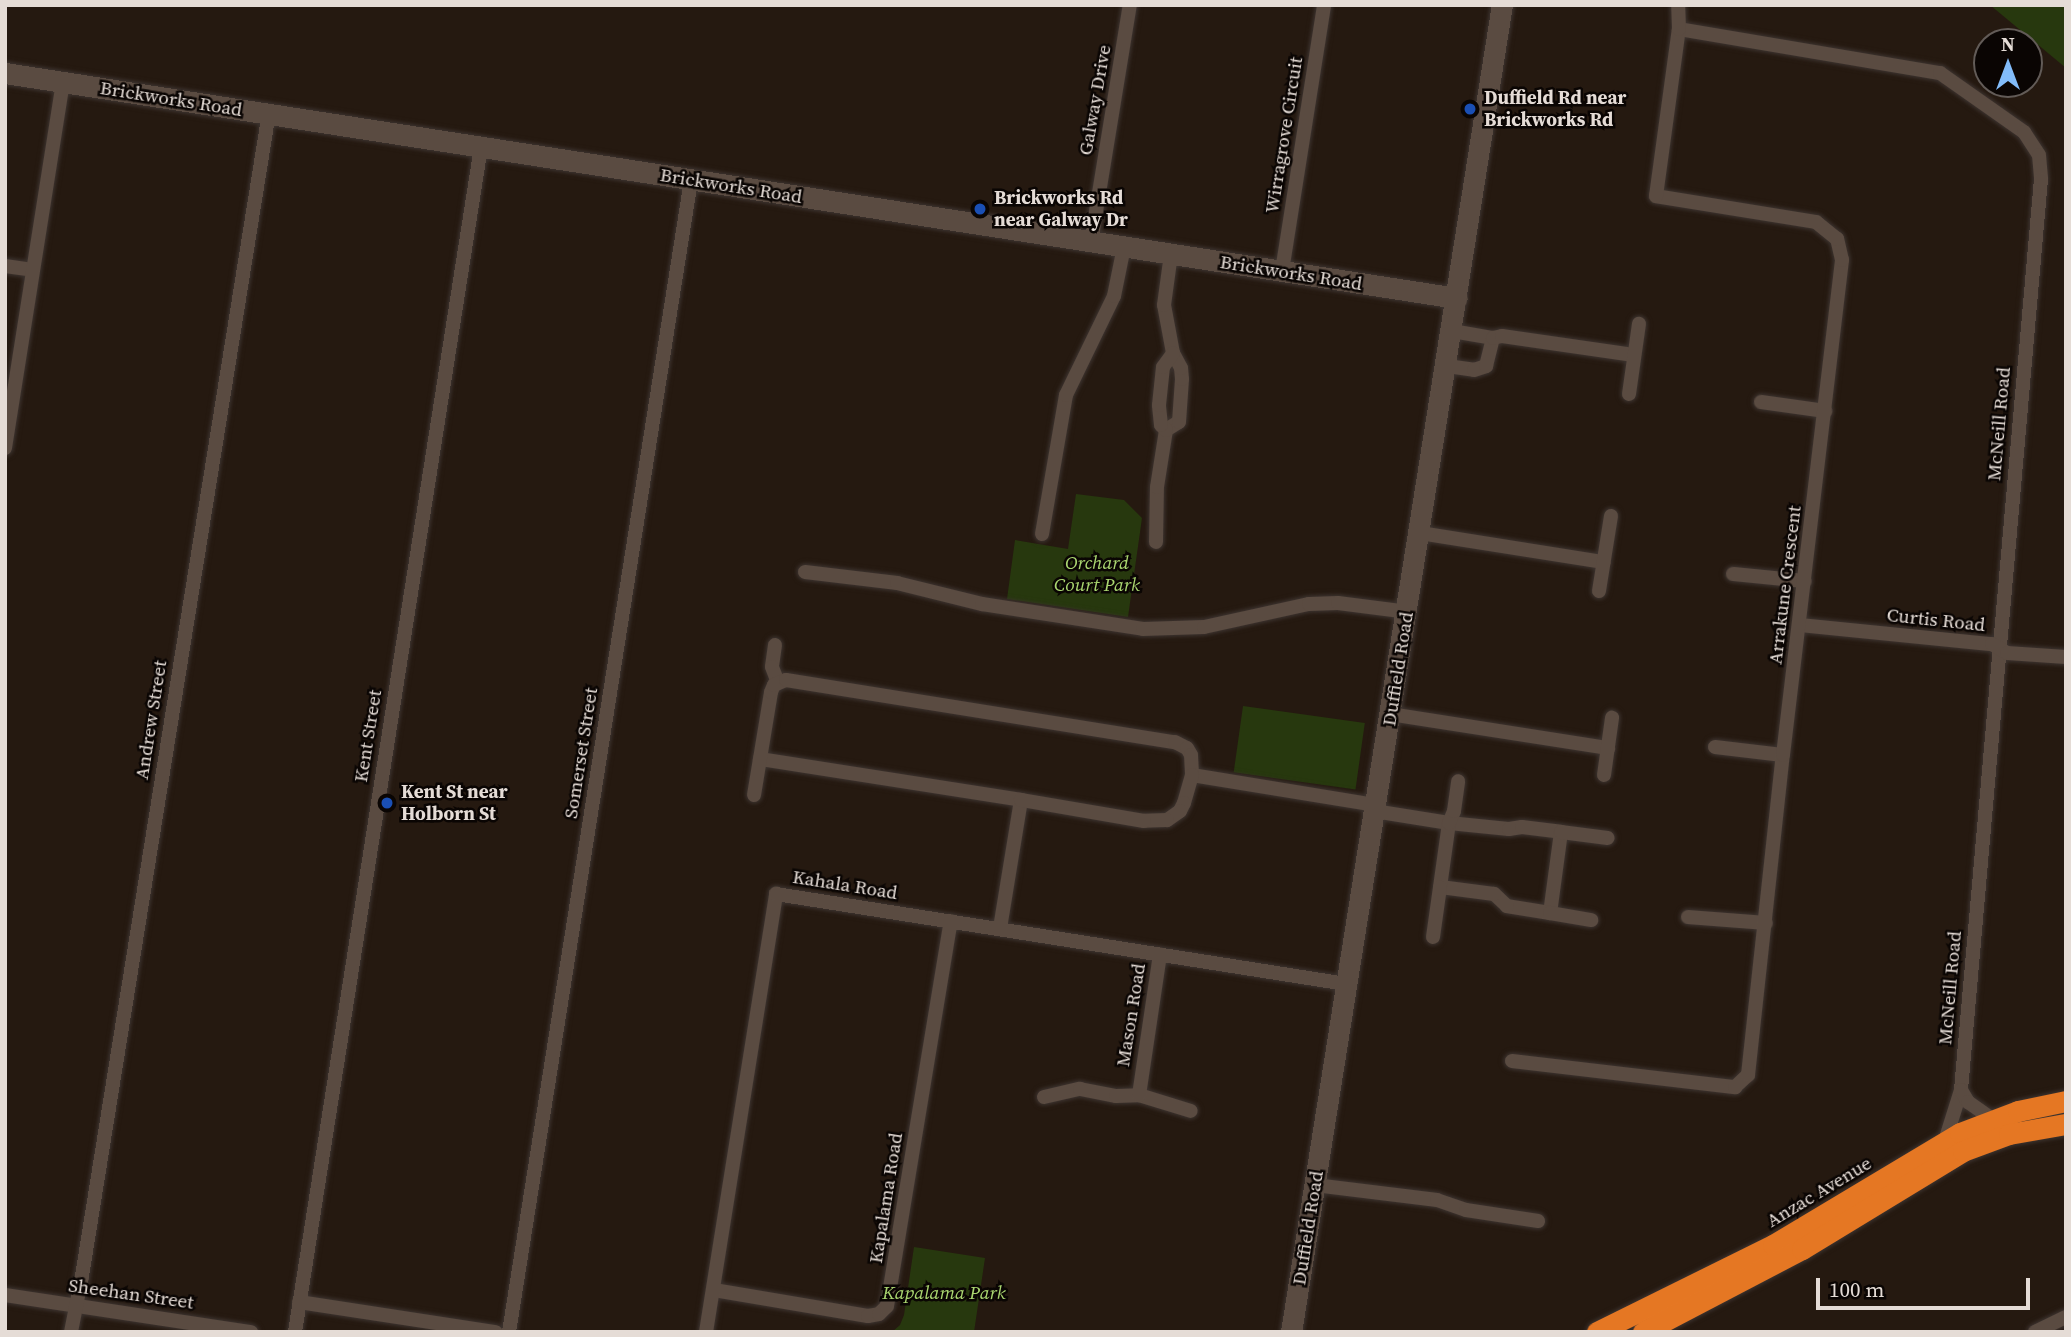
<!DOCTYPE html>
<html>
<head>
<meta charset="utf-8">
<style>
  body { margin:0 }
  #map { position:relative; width:2071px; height:1337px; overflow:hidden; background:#251910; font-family:"Source Serif 4",serif }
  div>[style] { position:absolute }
  .green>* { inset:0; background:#27380e; transform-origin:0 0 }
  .roads { filter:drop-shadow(0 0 2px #3d3430) drop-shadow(0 0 2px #3d3430) }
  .street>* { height:14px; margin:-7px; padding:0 7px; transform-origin:7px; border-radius:7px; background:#5a4b41 }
  .secondary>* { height:21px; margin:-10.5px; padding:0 10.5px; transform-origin:10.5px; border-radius:10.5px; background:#5a4b41 }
  .highway>* { height:21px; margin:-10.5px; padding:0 10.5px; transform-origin:10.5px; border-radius:10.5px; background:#e57723 }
  .dots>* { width:19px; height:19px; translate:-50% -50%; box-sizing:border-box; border:4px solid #0a0503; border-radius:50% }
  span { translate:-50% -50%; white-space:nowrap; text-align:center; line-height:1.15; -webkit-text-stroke:5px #0a0503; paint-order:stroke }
  .poi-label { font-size:19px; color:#e5dcd6; font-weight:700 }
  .left { translate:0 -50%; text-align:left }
  .street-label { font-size:19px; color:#e5dcd6 }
  .park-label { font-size:19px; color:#aad670; font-style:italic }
  .frame { position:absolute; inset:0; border:7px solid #e5dcd6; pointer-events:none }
  .north { position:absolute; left:1973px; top:28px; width:70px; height:70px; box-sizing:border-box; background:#0a0503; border:2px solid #625b57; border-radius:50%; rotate:0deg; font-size:19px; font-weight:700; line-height:28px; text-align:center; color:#e5dcd6 }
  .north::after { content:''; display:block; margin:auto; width:24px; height:32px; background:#82bcfa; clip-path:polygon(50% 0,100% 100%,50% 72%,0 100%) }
  .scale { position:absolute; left:1816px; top:1278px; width:214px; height:32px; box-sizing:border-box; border:4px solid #e5dcd6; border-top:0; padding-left:9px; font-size:21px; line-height:24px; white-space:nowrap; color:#e5dcd6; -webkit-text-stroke:5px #0a0503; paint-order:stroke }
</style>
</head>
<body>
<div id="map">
  <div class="green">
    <i style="clip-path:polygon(1990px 5px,2066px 5px,2066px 68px)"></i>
    <i style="clip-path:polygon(1076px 494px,1124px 500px,1142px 518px,1128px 617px,1007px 599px,1015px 540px,1068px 549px)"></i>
    <i style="left:1243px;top:706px;width:123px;height:67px;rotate:8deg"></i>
    <i style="clip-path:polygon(914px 1247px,985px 1258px,974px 1332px,892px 1332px,900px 1325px,904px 1315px)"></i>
  </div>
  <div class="roads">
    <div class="street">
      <i style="left:1679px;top:29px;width:265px;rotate:9.6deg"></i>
      <i style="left:1940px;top:73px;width:103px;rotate:35.1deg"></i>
      <i style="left:2024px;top:132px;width:27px;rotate:57deg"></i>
      <i style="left:2039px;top:155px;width:24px;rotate:85deg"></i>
      <i style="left:2041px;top:179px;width:915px;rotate:95.02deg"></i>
      <i style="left:1961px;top:1090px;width:53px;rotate:107.4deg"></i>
      <i style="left:1091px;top:242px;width:240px;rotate:-80.7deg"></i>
      <i style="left:5px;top:266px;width:28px;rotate:8deg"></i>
      <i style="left:1282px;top:271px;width:269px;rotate:-81deg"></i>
      <i style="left:1452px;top:331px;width:42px;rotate:9.7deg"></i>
      <i style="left:1447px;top:366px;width:27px;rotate:8deg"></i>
      <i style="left:1474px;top:370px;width:13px;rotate:-18deg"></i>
      <i style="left:1486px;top:366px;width:29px;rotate:-76deg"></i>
      <i style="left:1493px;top:338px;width:9px;rotate:-13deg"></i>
      <i style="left:1502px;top:336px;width:133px;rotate:8.2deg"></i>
      <i style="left:1629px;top:394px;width:71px;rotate:-81.9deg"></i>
      <i style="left:1761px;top:402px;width:65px;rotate:8deg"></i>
      <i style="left:1166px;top:430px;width:15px;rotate:-32deg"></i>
      <i style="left:1179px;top:422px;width:43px;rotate:-86deg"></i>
      <i style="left:1182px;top:379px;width:11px;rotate:-95deg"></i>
      <i style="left:1181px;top:368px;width:17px;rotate:-118deg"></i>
      <i style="left:1173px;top:353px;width:49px;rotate:-100.6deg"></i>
      <i style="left:1164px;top:305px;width:51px;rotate:-82.2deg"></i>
      <i style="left:5px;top:448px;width:371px;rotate:-81deg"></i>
      <i style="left:1420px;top:533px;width:186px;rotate:9deg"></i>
      <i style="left:1042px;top:534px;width:141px;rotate:-80.2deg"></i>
      <i style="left:1066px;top:395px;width:110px;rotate:-64.1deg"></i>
      <i style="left:1114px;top:296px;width:50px;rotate:-78.5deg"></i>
      <i style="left:1156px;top:542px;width:55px;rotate:-89deg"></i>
      <i style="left:1157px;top:487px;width:58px;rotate:-81deg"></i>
      <i style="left:1166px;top:430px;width:7px;rotate:-135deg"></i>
      <i style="left:1161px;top:425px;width:20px;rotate:-96deg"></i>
      <i style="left:1159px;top:405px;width:38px;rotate:-84deg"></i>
      <i style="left:1163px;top:367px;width:17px;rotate:-54deg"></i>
      <i style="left:805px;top:572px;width:93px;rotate:6.8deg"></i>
      <i style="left:897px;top:583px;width:88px;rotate:13.9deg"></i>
      <i style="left:982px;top:604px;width:163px;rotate:8.8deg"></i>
      <i style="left:1143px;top:629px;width:61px;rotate:-1.9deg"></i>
      <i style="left:1204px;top:627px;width:107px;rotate:-12.4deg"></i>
      <i style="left:1309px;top:604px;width:29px;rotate:-2deg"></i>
      <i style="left:1338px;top:603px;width:71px;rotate:7.3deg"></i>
      <i style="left:1733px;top:574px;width:72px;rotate:5.6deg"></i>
      <i style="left:1599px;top:591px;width:76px;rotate:-80.9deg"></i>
      <i style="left:1800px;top:625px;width:193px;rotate:5.7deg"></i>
      <i style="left:1992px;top:644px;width:17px;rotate:31deg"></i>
      <i style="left:2007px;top:653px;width:59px;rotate:3.9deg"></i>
      <i style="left:775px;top:645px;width:22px;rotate:98deg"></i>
      <i style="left:772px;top:667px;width:17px;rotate:69deg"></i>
      <i style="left:1390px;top:714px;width:221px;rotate:8.9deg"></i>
      <i style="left:1715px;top:747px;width:68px;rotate:6.7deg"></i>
      <i style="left:760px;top:759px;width:264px;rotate:8.9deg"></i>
      <i style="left:1021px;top:800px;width:130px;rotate:99.3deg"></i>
      <i style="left:1192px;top:775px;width:185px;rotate:9.3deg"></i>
      <i style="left:1604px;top:775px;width:58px;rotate:-82deg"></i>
      <i style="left:754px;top:795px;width:104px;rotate:-80.6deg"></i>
      <i style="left:771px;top:692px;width:8px;rotate:-67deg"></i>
      <i style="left:774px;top:685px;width:13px;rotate:-23deg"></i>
      <i style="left:786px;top:680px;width:394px;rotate:9.1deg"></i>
      <i style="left:1175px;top:742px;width:13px;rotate:27deg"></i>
      <i style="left:1187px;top:748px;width:8px;rotate:60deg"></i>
      <i style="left:1191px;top:755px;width:20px;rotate:87deg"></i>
      <i style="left:1192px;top:775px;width:29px;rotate:106deg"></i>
      <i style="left:1184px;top:803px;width:9px;rotate:117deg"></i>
      <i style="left:1180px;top:811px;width:16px;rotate:145deg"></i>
      <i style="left:1167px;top:820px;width:23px;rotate:178deg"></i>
      <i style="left:1144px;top:821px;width:125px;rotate:-170.3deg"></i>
      <i style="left:1374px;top:811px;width:76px;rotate:9.1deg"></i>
      <i style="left:1449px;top:823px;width:60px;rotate:5.7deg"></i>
      <i style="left:1509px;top:829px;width:13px;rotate:-9deg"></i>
      <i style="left:1522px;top:827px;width:39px;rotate:7deg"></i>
      <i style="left:1561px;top:832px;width:82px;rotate:97.7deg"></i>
      <i style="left:1550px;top:913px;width:44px;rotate:-170.8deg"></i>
      <i style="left:1507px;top:906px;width:18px;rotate:-137deg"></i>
      <i style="left:1494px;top:894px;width:54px;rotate:-172.6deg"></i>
      <i style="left:1440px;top:887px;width:65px;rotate:-82deg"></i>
      <i style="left:1449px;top:823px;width:13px;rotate:-67deg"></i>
      <i style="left:1454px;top:811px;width:30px;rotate:-82deg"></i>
      <i style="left:1561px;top:832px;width:47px;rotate:7.3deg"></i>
      <i style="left:1550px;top:913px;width:42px;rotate:9.7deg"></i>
      <i style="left:1688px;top:917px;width:78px;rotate:4.4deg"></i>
      <i style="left:1433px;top:937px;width:50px;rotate:-82deg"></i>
      <i style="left:1512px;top:1061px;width:225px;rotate:6.7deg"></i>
      <i style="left:1735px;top:1087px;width:18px;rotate:-43deg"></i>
      <i style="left:1748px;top:1075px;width:322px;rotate:-83.8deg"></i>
      <i style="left:1783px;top:755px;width:499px;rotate:-83.2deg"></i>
      <i style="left:1842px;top:260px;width:22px;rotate:-103deg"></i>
      <i style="left:1837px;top:239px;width:27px;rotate:-141deg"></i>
      <i style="left:1816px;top:222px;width:162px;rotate:-170.8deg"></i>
      <i style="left:1656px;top:196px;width:169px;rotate:-82.2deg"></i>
      <i style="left:1679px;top:29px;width:24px;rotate:-92deg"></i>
      <i style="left:1961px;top:1090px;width:14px;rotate:60deg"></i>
      <i style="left:1968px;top:1102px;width:29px;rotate:35deg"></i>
      <i style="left:1139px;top:1095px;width:54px;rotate:17.1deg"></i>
      <i style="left:1044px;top:1097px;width:37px;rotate:-13deg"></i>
      <i style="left:1080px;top:1089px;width:37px;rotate:11deg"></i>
      <i style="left:1116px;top:1096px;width:23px;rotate:-2deg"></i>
      <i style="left:1139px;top:1095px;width:142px;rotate:-81.5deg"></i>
      <i style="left:1315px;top:1185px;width:123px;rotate:7deg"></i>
      <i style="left:1437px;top:1200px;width:31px;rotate:19deg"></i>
      <i style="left:1466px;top:1210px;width:73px;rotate:8.7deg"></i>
      <i style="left:714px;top:1290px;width:156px;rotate:9.6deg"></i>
      <i style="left:868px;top:1316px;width:11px;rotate:-10deg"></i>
      <i style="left:879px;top:1314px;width:11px;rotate:-45deg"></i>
      <i style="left:887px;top:1306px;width:390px;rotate:-80.6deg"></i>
      <i style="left:5px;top:1295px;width:249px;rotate:8.6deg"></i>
      <i style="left:299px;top:1302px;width:199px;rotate:8.7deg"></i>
      <i style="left:71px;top:1332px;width:57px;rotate:-78.9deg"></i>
      <i style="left:82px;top:1276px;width:1178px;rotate:-80.87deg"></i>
      <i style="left:295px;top:1332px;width:1200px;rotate:-81.08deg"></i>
      <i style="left:509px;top:1332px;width:1166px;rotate:-81.02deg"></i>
      <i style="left:706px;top:1332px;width:444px;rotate:-80.9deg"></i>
      <i style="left:776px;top:894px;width:577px;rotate:8.97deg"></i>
      <i style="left:2035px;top:1332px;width:34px;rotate:-26deg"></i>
    </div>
    <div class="secondary">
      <i style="left:5px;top:73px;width:1469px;rotate:8.81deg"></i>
      <i style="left:1291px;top:1332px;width:1344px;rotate:-80.97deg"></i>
    </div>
    <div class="highway">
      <i style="left:1597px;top:1332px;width:196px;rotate:-26.3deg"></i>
      <i style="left:1773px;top:1245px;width:218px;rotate:-30.9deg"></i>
      <i style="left:1960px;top:1133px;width:62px;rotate:-20.8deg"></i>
      <i style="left:2018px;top:1111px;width:49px;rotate:-11.8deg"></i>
      <i style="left:1643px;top:1332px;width:179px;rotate:-27.6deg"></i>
      <i style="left:1802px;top:1249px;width:188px;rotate:-31.3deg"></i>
      <i style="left:1963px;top:1151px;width:49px;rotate:-20.3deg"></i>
      <i style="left:2009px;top:1134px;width:58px;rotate:-10deg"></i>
    </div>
  </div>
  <div class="dots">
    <i style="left:1470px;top:109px;background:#1a4fb4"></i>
    <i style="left:980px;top:209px;background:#1a4fb4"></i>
    <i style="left:387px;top:803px;background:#1a4fb4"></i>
  </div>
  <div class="poi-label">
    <span class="left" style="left:1484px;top:109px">Duffield Rd near<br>Brickworks Rd</span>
    <span class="left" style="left:994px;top:209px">Brickworks Rd<br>near Galway Dr</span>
    <span class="left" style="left:401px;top:803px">Kent St near<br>Holborn St</span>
  </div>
  <div class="street-label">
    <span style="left:171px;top:99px;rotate:9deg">Brickworks Road</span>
    <span style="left:1095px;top:100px;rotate:-80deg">Galway Drive</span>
    <span style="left:1284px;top:135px;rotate:-81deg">Wirragrove Circuit</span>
    <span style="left:731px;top:186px;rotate:9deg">Brickworks Road</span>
    <span style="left:1291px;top:273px;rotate:9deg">Brickworks Road</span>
    <span style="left:1999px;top:424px;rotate:-85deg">McNeill Road</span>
    <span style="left:1785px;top:585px;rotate:-83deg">Arrakune Crescent</span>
    <span style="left:1936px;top:620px;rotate:6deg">Curtis Road</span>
    <span style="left:1398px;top:669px;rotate:-81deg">Duffield Road</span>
    <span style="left:151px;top:720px;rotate:-81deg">Andrew Street</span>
    <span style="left:368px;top:736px;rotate:-81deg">Kent Street</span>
    <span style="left:581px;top:753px;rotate:-81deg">Somerset Street</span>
    <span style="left:845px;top:885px;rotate:9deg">Kahala Road</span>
    <span style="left:1950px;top:988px;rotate:-85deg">McNeill Road</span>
    <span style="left:1131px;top:1015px;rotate:-81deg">Mason Road</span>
    <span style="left:1819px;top:1192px;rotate:-31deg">Anzac Avenue</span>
    <span style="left:886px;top:1198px;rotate:-81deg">Kapalama Road</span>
    <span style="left:1308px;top:1228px;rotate:-81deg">Duffield Road</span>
    <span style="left:131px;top:1294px;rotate:8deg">Sheehan Street</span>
  </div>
  <div class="park-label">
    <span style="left:1097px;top:574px">Orchard<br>Court Park</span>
    <span style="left:944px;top:1293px">Kapalama Park</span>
  </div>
  <div class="frame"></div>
  <div class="north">N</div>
  <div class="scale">100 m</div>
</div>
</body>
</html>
